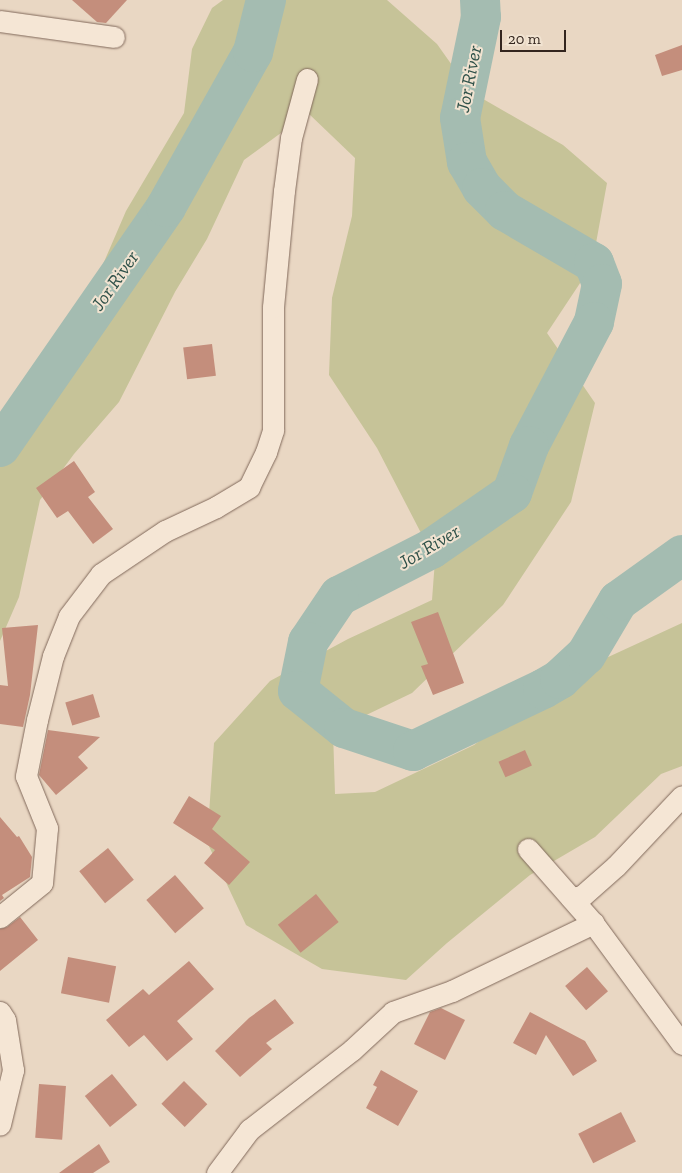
<!DOCTYPE html>
<html>
<head>
<meta charset="utf-8">
<style>
  body { margin:0 }
  #map { position:relative; width:682px; height:1173px; overflow:hidden; background:#e9d7c3; font-family:"Zilla Slab",serif }
  div>[style] { position:absolute }
  .green>* { inset:0; background:#c6c398 }
  .river>* { height:40px; margin:-20px; padding:0 20px; transform-origin:20px; border-radius:20px; background:#a4bcb1 }
  .building>* { inset:0; background:#c48e7c; transform-origin:0 0 }
  .roads { filter:drop-shadow(0 0 1px #81695b) drop-shadow(0 0 1px #81695b) }
  .street>* { height:21px; margin:-10.5px; padding:0 10.5px; transform-origin:10.5px; border-radius:10.5px; background:#f5e6d5 }
  span { translate:-50% -50%; white-space:nowrap; text-align:center; line-height:1.15; -webkit-text-stroke:4px #f1e3d1; paint-order:stroke }
  .water-label { font-size:19px; color:#2f5149; font-style:italic }
  .scale { position:absolute; left:500px; top:30px; width:66px; height:22px; box-sizing:border-box; border:2px solid #33251e; border-top:0; padding-left:6px; font-size:15px; line-height:18px; white-space:nowrap; color:#33251e; -webkit-text-stroke:4px #f1e3d1; paint-order:stroke }
</style>
</head>
<body>
<div id="map">
  <div class="green">
    <i style="clip-path:polygon(223px 0,387px 0,437px 44px,471px 92px,563px 145px,607px 183px,592px 265px,547px 333px,595px 403px,571px 502px,503px 605px,412px 693px,333px 731px,335px 794px,375px 792px,474px 745px,567px 676px,682px 623px,682px 766px,661px 774px,595px 837px,530px 875px,447px 943px,406px 980px,322px 969px,246px 925px,207px 842px,214px 743px,270px 681px,348px 639px,432px 600px,435px 560px,377px 448px,329px 375px,332px 298px,352px 216px,355px 158px,308px 113px,244px 160px,207px 239px,175px 292px,119px 402px,74px 454px,40px 500px,19px 597px,0 641px,0 441px,39px 392px,75px 329px,126px 211px,184px 113px,192px 49px,212px 8px)"></i>
  </div>
  <div class="river">
    <i style="left:480px;top:0;width:17px;rotate:87deg"></i>
    <i style="left:481px;top:17px;width:103px;rotate:101.7deg"></i>
    <i style="left:460px;top:118px;width:45px;rotate:81deg"></i>
    <i style="left:467px;top:162px;width:30px;rotate:60deg"></i>
    <i style="left:482px;top:188px;width:33px;rotate:45deg"></i>
    <i style="left:505px;top:211px;width:103px;rotate:30.3deg"></i>
    <i style="left:594px;top:263px;width:22px;rotate:69deg"></i>
    <i style="left:602px;top:284px;width:39px;rotate:102deg"></i>
    <i style="left:594px;top:322px;width:140px;rotate:117.7deg"></i>
    <i style="left:529px;top:446px;width:50px;rotate:109.9deg"></i>
    <i style="left:512px;top:493px;width:98px;rotate:145.3deg"></i>
    <i style="left:431px;top:549px;width:103px;rotate:152.9deg"></i>
    <i style="left:339px;top:596px;width:55px;rotate:124deg"></i>
    <i style="left:308px;top:642px;width:50px;rotate:101.5deg"></i>
    <i style="left:298px;top:691px;width:59px;rotate:38.8deg"></i>
    <i style="left:344px;top:728px;width:73px;rotate:18.4deg"></i>
    <i style="left:413px;top:751px;width:144px;rotate:-25.5deg"></i>
    <i style="left:543px;top:689px;width:20px;rotate:-30deg"></i>
    <i style="left:560px;top:679px;width:35px;rotate:-43deg"></i>
    <i style="left:586px;top:655px;width:63px;rotate:-59.3deg"></i>
    <i style="left:618px;top:601px;width:79px;rotate:-35.7deg"></i>
    <i style="left:0;top:447px;width:292px;rotate:-55.3deg"></i>
    <i style="left:166px;top:207px;width:178px;rotate:-60.7deg"></i>
    <i style="left:253px;top:52px;width:54px;rotate:-76deg"></i>
  </div>
  <div class="building">
    <i style="clip-path:polygon(72px 0,127px 0,106px 23px,97px 22px)"></i>
    <i style="clip-path:polygon(682px 45px,682px 70px,662px 76px,655px 55px)"></i>
    <i style="left:212px;top:344px;width:32px;height:29px;rotate:83deg"></i>
    <i style="clip-path:polygon(74px 461px,95px 492px,88px 497px,113px 529px,93px 544px,68px 511px,57px 518px,36px 488px)"></i>
    <i style="clip-path:polygon(438px 612px,464px 683px,433px 695px,421px 666px,428px 664px,411px 622px)"></i>
    <i style="clip-path:polygon(38px 625px,30px 695px,23px 727px,0 724px,0 685px,8px 686px,2px 628px)"></i>
    <i style="left:93px;top:694px;width:24px;height:29px;rotate:73deg"></i>
    <i style="clip-path:polygon(48px 730px,100px 737px,78px 757px,88px 768px,56px 795px,39px 775px)"></i>
    <i style="left:525px;top:750px;width:17px;height:29px;rotate:66deg"></i>
    <i style="clip-path:polygon(189px 796px,221px 816px,212px 829px,250px 862px,229px 885px,204px 863px,215px 850px,173px 823px)"></i>
    <i style="clip-path:polygon(0 817px,17px 837px,19px 836px,32px 857px,30px 877px,2px 895px,4px 898px,0 901px)"></i>
    <i style="left:108px;top:848px;width:41px;height:37px;rotate:51deg"></i>
    <i style="left:175px;top:875px;width:44px;height:38px;rotate:49deg"></i>
    <i style="left:316px;top:894px;width:36px;height:49px;rotate:51deg"></i>
    <i style="clip-path:polygon(20px 917px,38px 940px,0 971px,0 929px,7px 927px)"></i>
    <i style="left:68px;top:957px;width:49px;height:37px;rotate:11deg"></i>
    <i style="clip-path:polygon(189px 961px,214px 989px,177px 1021px,193px 1039px,167px 1061px,144px 1035px,129px 1047px,106px 1020px,143px 989px,149px 995px)"></i>
    <i style="left:587px;top:967px;width:32px;height:29px;rotate:49deg"></i>
    <i style="clip-path:polygon(275px 999px,294px 1023px,266px 1043px,272px 1049px,240px 1077px,215px 1051px,249px 1018px)"></i>
    <i style="clip-path:polygon(441px 1008px,465px 1020px,445px 1060px,414px 1044px,430px 1012px)"></i>
    <i style="clip-path:polygon(530px 1012px,585px 1041px,597px 1061px,573px 1076px,546px 1035px,536px 1055px,513px 1043px)"></i>
    <i style="clip-path:polygon(381px 1070px,418px 1091px,398px 1126px,366px 1108px,377px 1087px,373px 1085px)"></i>
    <i style="left:112px;top:1074px;width:40px;height:35px;rotate:51deg"></i>
    <i style="left:184px;top:1081px;width:33px;height:32px;rotate:45deg"></i>
    <i style="left:39px;top:1084px;width:27px;height:54px;rotate:4deg"></i>
    <i style="left:621px;top:1112px;width:33px;height:48px;rotate:63deg"></i>
    <i style="clip-path:polygon(99px 1144px,110px 1162px,93px 1173px,59px 1173px)"></i>
  </div>
  <div class="roads">
    <div class="street">
      <i style="left:0;top:21px;width:115px;rotate:8deg"></i>
      <i style="left:528px;top:849px;width:98px;rotate:48.7deg"></i>
      <i style="left:593px;top:923px;width:150px;rotate:53.7deg"></i>
      <i style="left:571px;top:898px;width:11px;rotate:-10deg"></i>
      <i style="left:582px;top:896px;width:45px;rotate:-41.4deg"></i>
      <i style="left:616px;top:866px;width:96px;rotate:-46.7deg"></i>
      <i style="left:0;top:917px;width:54px;rotate:-39deg"></i>
      <i style="left:42px;top:883px;width:55px;rotate:-84.8deg"></i>
      <i style="left:47px;top:828px;width:56px;rotate:-112deg"></i>
      <i style="left:26px;top:776px;width:57px;rotate:-78.9deg"></i>
      <i style="left:37px;top:720px;width:66px;rotate:-76deg"></i>
      <i style="left:53px;top:656px;width:43px;rotate:-68.2deg"></i>
      <i style="left:69px;top:616px;width:53px;rotate:-52.7deg"></i>
      <i style="left:101px;top:574px;width:77px;rotate:-33.9deg"></i>
      <i style="left:165px;top:531px;width:56px;rotate:-25.2deg"></i>
      <i style="left:216px;top:507px;width:39px;rotate:-31deg"></i>
      <i style="left:249px;top:487px;width:39px;rotate:-64deg"></i>
      <i style="left:266px;top:452px;width:23px;rotate:-72deg"></i>
      <i style="left:273px;top:430px;width:123px;rotate:-90deg"></i>
      <i style="left:273px;top:307px;width:117px;rotate:-84.6deg"></i>
      <i style="left:284px;top:191px;width:53px;rotate:-82.5deg"></i>
      <i style="left:291px;top:138px;width:61px;rotate:-74.8deg"></i>
      <i style="left:0;top:1012px;width:9px;rotate:58deg"></i>
      <i style="left:5px;top:1020px;width:51px;rotate:80.9deg"></i>
      <i style="left:13px;top:1070px;width:56px;rotate:103.5deg"></i>
      <i style="left:217px;top:1173px;width:54px;rotate:-53.3deg"></i>
      <i style="left:249px;top:1130px;width:130px;rotate:-37.8deg"></i>
      <i style="left:352px;top:1050px;width:56px;rotate:-42.8deg"></i>
      <i style="left:393px;top:1012px;width:63px;rotate:-19.6deg"></i>
      <i style="left:452px;top:991px;width:157px;rotate:-25.7deg"></i>
    </div>
  </div>
  <div class="water-label">
    <span style="left:469px;top:79px;rotate:-79deg">Jor River</span>
    <span style="left:115px;top:281px;rotate:-55deg">Jor River</span>
    <span style="left:429px;top:547px;rotate:-31deg">Jor River</span>
  </div>
  <div class="scale">20 m</div>
</div>
</body>
</html>
